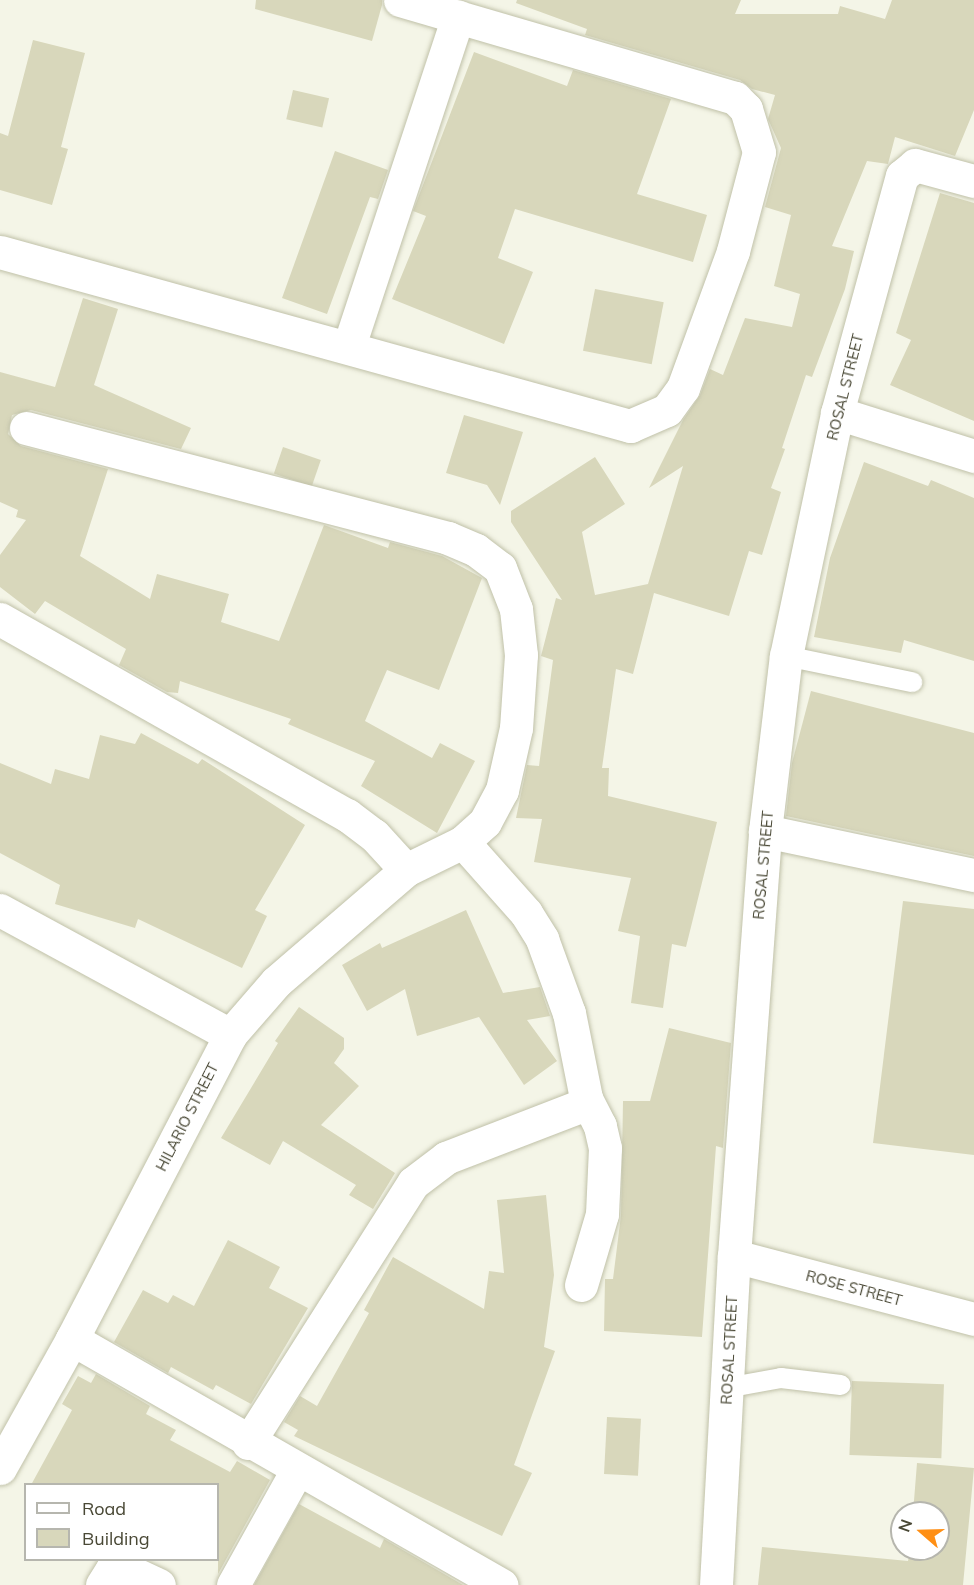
<!DOCTYPE html>
<html>
<head>
<meta charset="utf-8">
<style>
  body { margin:0 }
  #map { position:relative; width:974px; height:1585px; overflow:hidden; background:#f4f5e7; font-family:Mulish,sans-serif }
  div>[style] { position:absolute }
  .building>* { inset:0; background:#d8d7bb; transform-origin:0 0 }
  .roads { filter:drop-shadow(0 0 2px #c0c1a8) drop-shadow(0 0 2px #c0c1a8) }
  .service>* { height:20px; margin:-10px; padding:0 10px; transform-origin:10px; border-radius:10px; background:#fff }
  .minor>* { height:33px; margin:-16.5px; padding:0 16.5px; transform-origin:16.5px; border-radius:16.5px; background:#fff }
  span { translate:-50% -50%; white-space:nowrap; text-align:center; line-height:1.15; -webkit-text-stroke:6px #fff; paint-order:stroke }
  .street-label { font-size:15px; color:#494835 }
  .legend { position:absolute; left:24px; top:1483px; width:195px; height:78px; box-sizing:border-box; background:#fff; border:2px solid #b6b6ae; margin:0; padding:8px 10px; list-style:none; font-size:18px; color:#494835 }
  .legend li { display:flex; align-items:center; gap:12px; height:30px }
  .legend b { width:30px; border:2px solid #b6b6ae }
  .north { position:absolute; left:890px; top:1501px; width:60px; height:60px; box-sizing:border-box; background:#fff; border:2px solid #b6b6ae; border-radius:50%; rotate:290deg; font-size:16px; font-weight:700; line-height:24px; text-align:center; color:#494835 }
  .north::after { content:''; display:block; margin:auto; width:21px; height:27px; background:#ff8f14; clip-path:polygon(50% 0,100% 100%,50% 72%,0 100%) }
</style>
</head>
<body>
<div id="map">
  <div class="building">
    <i style="clip-path:polygon(256px 0,382px 0,382px 5px,372px 41px,255px 9px)"></i>
    <i style="clip-path:polygon(517px 0,741px 0,735px 14px,838px 14px,840px 6px,885px 19px,892px 0,974px 0,974px 110px,955px 156px,895px 137px,888px 164px,867px 161px,832px 246px,854px 251px,845px 289px,812px 377px,806px 375px,782px 448px,785px 449px,771px 488px,781px 492px,762px 555px,749px 551px,729px 616px,654px 593px,633px 674px,616px 669px,602px 768px,609px 768px,608px 796px,717px 822px,686px 947px,672px 944px,663px 1008px,631px 1003px,640px 936px,618px 931px,631px 878px,534px 862px,542px 819px,516px 818px,527px 765px,539px 766px,553px 660px,541px 656px,556px 598px,562px 600px,511px 522px,511px 511px,595px 457px,625px 504px,582px 532px,595px 595px,648px 584px,683px 466px,649px 488px,683px 420px,700px 395px,710px 369px,723px 375px,745px 318px,792px 327px,800px 294px,774px 286px,791px 215px,765px 207px,781px 148px,768px 119px,775px 95px,752px 89px,740px 80px,585px 35px,587px 29px,516px 3px)"></i>
    <i style="clip-path:polygon(33px 40px,85px 53px,61px 147px,68px 149px,52px 205px,0 190px,0 133px,8px 136px)"></i>
    <i style="clip-path:polygon(474px 52px,567px 86px,573px 70px,671px 99px,637px 194px,707px 215px,693px 262px,515px 209px,498px 258px,533px 272px,504px 344px,392px 299px,426px 216px,413px 211px)"></i>
    <i style="left:293px;top:90px;width:37px;height:30px;rotate:13deg"></i>
    <i style="clip-path:polygon(335px 151px,388px 170px,378px 199px,370px 197px,327px 314px,282px 298px)"></i>
    <i style="clip-path:polygon(940px 193px,974px 203px,974px 421px,890px 385px,911px 340px,896px 333px)"></i>
    <i style="left:595px;top:289px;width:70px;height:63px;rotate:11deg"></i>
    <i style="clip-path:polygon(83px 298px,118px 309px,94px 385px,191px 428px,181px 449px,31px 410px,12px 415px,8px 434px,21px 446px,108px 469px,80px 556px,150px 599px,157px 574px,229px 594px,221px 622px,279px 641px,324px 525px,388px 548px,390px 542px,442px 556px,482px 578px,439px 690px,387px 670px,365px 721px,432px 758px,440px 743px,475px 761px,437px 833px,361px 786px,375px 761px,288px 724px,291px 719px,180px 681px,178px 693px,167px 692px,119px 665px,126px 649px,45px 601px,35px 614px,0 587px,0 555px,26px 520px,16px 517px,18px 510px,0 502px,0 372px,55px 387px)"></i>
    <i style="clip-path:polygon(464px 415px,523px 432px,500px 505px,487px 485px,446px 473px)"></i>
    <i style="left:283px;top:447px;width:40px;height:28px;rotate:19deg"></i>
    <i style="clip-path:polygon(864px 462px,928px 486px,931px 480px,974px 498px,974px 661px,904px 640px,901px 653px,814px 637px,830px 558px)"></i>
    <i style="clip-path:polygon(811px 691px,974px 733px,974px 856px,786px 816px,792px 763px)"></i>
    <i style="clip-path:polygon(141px 733px,198px 764px,202px 759px,305px 825px,255px 910px,267px 916px,242px 968px,138px 919px,135px 928px,55px 904px,60px 885px,0 853px,0 763px,51px 784px,55px 769px,89px 779px,100px 735px,135px 744px)"></i>
    <i style="clip-path:polygon(903px 901px,974px 909px,974px 1155px,873px 1143px)"></i>
    <i style="clip-path:polygon(466px 910px,503px 993px,540px 987px,550px 1016px,527px 1020px,557px 1061px,524px 1085px,479px 1017px,417px 1036px,405px 989px,367px 1011px,342px 965px,380px 943px,382px 948px)"></i>
    <i style="clip-path:polygon(299px 1007px,344px 1038px,344px 1049px,334px 1063px,359px 1086px,321px 1125px,395px 1173px,373px 1209px,349px 1195px,356px 1185px,283px 1141px,270px 1165px,221px 1138px,278px 1043px,275px 1041px)"></i>
    <i style="clip-path:polygon(669px 1028px,731px 1043px,723px 1148px,716px 1146px,702px 1337px,604px 1331px,605px 1279px,613px 1279px,621px 1215px,623px 1101px,650px 1101px)"></i>
    <i style="clip-path:polygon(546px 1195px,554px 1275px,544px 1347px,555px 1351px,514px 1465px,532px 1473px,502px 1536px,294px 1436px,298px 1430px,284px 1422px,300px 1396px,317px 1406px,369px 1313px,364px 1310px,393px 1257px,484px 1309px,489px 1271px,504px 1273px,497px 1200px)"></i>
    <i style="clip-path:polygon(228px 1240px,280px 1267px,269px 1288px,308px 1308px,251px 1404px,216px 1385px,213px 1390px,171px 1367px,168px 1373px,114px 1342px,143px 1290px,168px 1303px,173px 1295px,194px 1306px)"></i>
    <i style="clip-path:polygon(96px 1374px,150px 1406px,146px 1414px,176px 1430px,170px 1440px,230px 1472px,237px 1461px,270px 1480px,218px 1574px,218px 1485px,31px 1485px,72px 1410px,62px 1404px,78px 1376px,91px 1383px)"></i>
    <i style="left:852px;top:1381px;width:92px;height:74px;rotate:2deg"></i>
    <i style="left:607px;top:1417px;width:34px;height:57px;rotate:3deg"></i>
    <i style="clip-path:polygon(917px 1463px,974px 1468px,963px 1585px,758px 1585px,762px 1547px,908px 1561px,910px 1549px,938px 1549px,938px 1513px,913px 1513px)"></i>
    <i style="clip-path:polygon(299px 1504px,380px 1548px,384px 1539px,463px 1585px,254px 1585px)"></i>
  </div>
  <div class="roads">
    <div class="service">
      <i style="left:786px;top:656px;width:129px;rotate:11.7deg"></i>
      <i style="left:726px;top:1388px;width:56px;rotate:-10.3deg"></i>
      <i style="left:781px;top:1378px;width:60px;rotate:6.7deg"></i>
    </div>
    <div class="minor">
      <i style="left:0;top:252px;width:654px;rotate:15.44deg"></i>
      <i style="left:630px;top:426px;width:40px;rotate:-23.4deg"></i>
      <i style="left:667px;top:410px;width:27px;rotate:-54deg"></i>
      <i style="left:683px;top:388px;width:146px;rotate:-69.9deg"></i>
      <i style="left:733px;top:251px;width:102px;rotate:-75.3deg"></i>
      <i style="left:759px;top:152px;width:45px;rotate:-106.8deg"></i>
      <i style="left:746px;top:109px;width:16px;rotate:-135deg"></i>
      <i style="left:735px;top:98px;width:349px;rotate:-163.7deg"></i>
      <i style="left:349px;top:346px;width:347px;rotate:-71.7deg"></i>
      <i style="left:837px;top:413px;width:144px;rotate:17.4deg"></i>
      <i style="left:26px;top:428px;width:436px;rotate:14.6deg"></i>
      <i style="left:448px;top:538px;width:30px;rotate:23deg"></i>
      <i style="left:476px;top:550px;width:30px;rotate:37deg"></i>
      <i style="left:500px;top:568px;width:44px;rotate:68.7deg"></i>
      <i style="left:516px;top:609px;width:46px;rotate:83.8deg"></i>
      <i style="left:521px;top:655px;width:73px;rotate:93.9deg"></i>
      <i style="left:516px;top:728px;width:64px;rotate:102.7deg"></i>
      <i style="left:502px;top:790px;width:36px;rotate:118deg"></i>
      <i style="left:485px;top:822px;width:30px;rotate:138deg"></i>
      <i style="left:463px;top:842px;width:95px;rotate:48.4deg"></i>
      <i style="left:526px;top:913px;width:31px;rotate:58deg"></i>
      <i style="left:542px;top:939px;width:79px;rotate:70deg"></i>
      <i style="left:569px;top:1013px;width:87px;rotate:78.7deg"></i>
      <i style="left:586px;top:1098px;width:8px;rotate:113deg"></i>
      <i style="left:583px;top:1105px;width:147px;rotate:158.9deg"></i>
      <i style="left:446px;top:1158px;width:41px;rotate:142.9deg"></i>
      <i style="left:413px;top:1183px;width:308px;rotate:122.4deg"></i>
      <i style="left:0;top:619px;width:399px;rotate:29.5deg"></i>
      <i style="left:347px;top:815px;width:34px;rotate:37deg"></i>
      <i style="left:374px;top:835px;width:47px;rotate:47.6deg"></i>
      <i style="left:765px;top:831px;width:214px;rotate:11.9deg"></i>
      <i style="left:0;top:910px;width:262px;rotate:28.5deg"></i>
      <i style="left:734px;top:1256px;width:248px;rotate:14.7deg"></i>
      <i style="left:581px;top:1285px;width:74px;rotate:-73.5deg"></i>
      <i style="left:602px;top:1214px;width:66px;rotate:-87.4deg"></i>
      <i style="left:605px;top:1148px;width:23px;rotate:-103deg"></i>
      <i style="left:600px;top:1126px;width:31px;rotate:-117deg"></i>
      <i style="left:72px;top:1339px;width:495px;rotate:29.8deg"></i>
      <i style="left:0;top:1468px;width:148px;rotate:-60.8deg"></i>
      <i style="left:72px;top:1339px;width:343px;rotate:-62.5deg"></i>
      <i style="left:230px;top:1035px;width:70px;rotate:-49deg"></i>
      <i style="left:276px;top:982px;width:172px;rotate:-40.7deg"></i>
      <i style="left:406px;top:870px;width:64px;rotate:-26.2deg"></i>
      <i style="left:102px;top:1585px;width:19px;rotate:-58deg"></i>
      <i style="left:112px;top:1569px;width:7px;rotate:-27deg"></i>
      <i style="left:118px;top:1566px;width:45px;rotate:24.9deg"></i>
      <i style="left:233px;top:1585px;width:132px;rotate:-60.9deg"></i>
      <i style="left:716px;top:1585px;width:329px;rotate:-86.9deg"></i>
      <i style="left:734px;top:1256px;width:426px;rotate:-85.8deg"></i>
      <i style="left:765px;top:831px;width:176px;rotate:-83.2deg"></i>
      <i style="left:786px;top:656px;width:248px;rotate:-78.1deg"></i>
      <i style="left:837px;top:413px;width:246px;rotate:-74.7deg"></i>
      <i style="left:902px;top:176px;width:17px;rotate:-40deg"></i>
      <i style="left:915px;top:165px;width:61px;rotate:15.2deg"></i>
    </div>
  </div>
  <div class="street-label">
    <span style="left:845px;top:387px;rotate:-76deg">ROSAL STREET</span>
    <span style="left:763px;top:865px;rotate:-85deg">ROSAL STREET</span>
    <span style="left:187px;top:1117px;rotate:-63deg">HILARIO STREET</span>
    <span style="left:854px;top:1288px;rotate:15deg">ROSE STREET</span>
    <span style="left:729px;top:1350px;rotate:-87deg">ROSAL STREET</span>
  </div>
  <ul class="legend">
  <li><b style="height:8px;background:#fff"></b>Road</li>
  <li><b style="height:16px;background:#d8d7bb"></b>Building</li>
  </ul>
  <div class="north">N</div>
</div>
</body>
</html>
